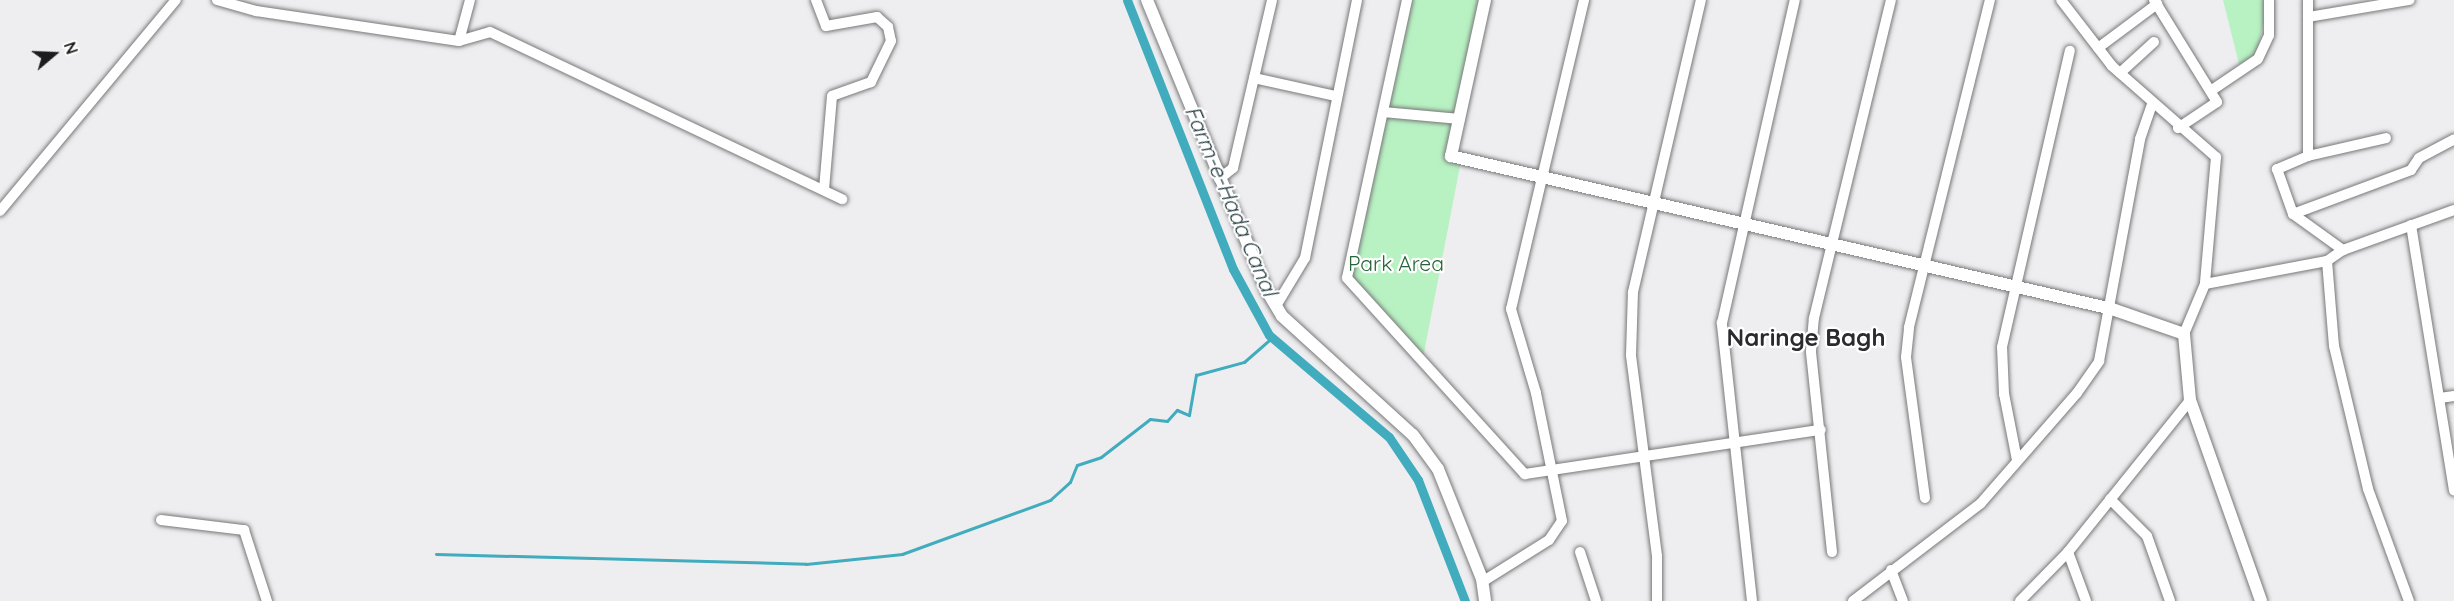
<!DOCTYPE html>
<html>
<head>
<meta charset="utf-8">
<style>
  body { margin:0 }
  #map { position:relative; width:2454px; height:601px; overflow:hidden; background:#eeeef0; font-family:Quicksand,sans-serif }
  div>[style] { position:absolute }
  .green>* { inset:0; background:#b8f2c3 }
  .stream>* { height:3px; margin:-1.5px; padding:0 1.5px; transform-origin:1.5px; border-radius:1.5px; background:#40acbe }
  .canal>* { height:9px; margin:-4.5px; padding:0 4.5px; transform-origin:4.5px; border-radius:4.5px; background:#40acbe }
  .roads { filter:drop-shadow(0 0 2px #78787a) drop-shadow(0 0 2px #78787a) }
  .minor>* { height:10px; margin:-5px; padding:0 5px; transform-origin:5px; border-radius:5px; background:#fff }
  .tertiary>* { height:12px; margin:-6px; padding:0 6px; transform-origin:6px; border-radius:6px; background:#fff }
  span { translate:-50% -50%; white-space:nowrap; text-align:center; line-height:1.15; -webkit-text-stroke:4.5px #fff; paint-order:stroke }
  .park-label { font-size:21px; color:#276338 }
  .water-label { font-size:22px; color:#233b40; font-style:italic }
  .quarter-label { font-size:24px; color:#2b2b2d; font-weight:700 }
  .north { position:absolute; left:24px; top:24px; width:60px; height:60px; -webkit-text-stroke:4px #fff; paint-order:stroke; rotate:71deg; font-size:16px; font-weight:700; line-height:24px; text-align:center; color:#1c1c1d }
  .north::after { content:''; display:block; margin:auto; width:21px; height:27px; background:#1c1c1d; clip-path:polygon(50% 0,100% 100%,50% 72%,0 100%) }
</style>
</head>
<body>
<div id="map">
  <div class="green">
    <i style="clip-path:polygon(1407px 0,1485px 0,1451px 156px,1461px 161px,1423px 358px,1347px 278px)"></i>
    <i style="clip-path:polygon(2223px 0,2268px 0,2258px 50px,2246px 63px,2239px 64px)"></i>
  </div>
  <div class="stream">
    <i style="left:436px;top:554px;width:370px;rotate:1.5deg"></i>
    <i style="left:806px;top:564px;width:97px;rotate:-5.9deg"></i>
    <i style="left:902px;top:554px;width:158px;rotate:-20deg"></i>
    <i style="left:1050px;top:500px;width:27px;rotate:-42deg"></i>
    <i style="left:1070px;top:482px;width:18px;rotate:-68deg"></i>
    <i style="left:1077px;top:465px;width:25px;rotate:-18deg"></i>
    <i style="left:1101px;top:457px;width:62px;rotate:-37.8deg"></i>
    <i style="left:1150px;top:419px;width:17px;rotate:7deg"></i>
    <i style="left:1167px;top:421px;width:15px;rotate:-48deg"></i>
    <i style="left:1177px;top:410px;width:13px;rotate:23deg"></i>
    <i style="left:1189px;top:415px;width:41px;rotate:-80.1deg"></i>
    <i style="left:1196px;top:375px;width:50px;rotate:-15.2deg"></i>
    <i style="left:1244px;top:362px;width:37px;rotate:-41deg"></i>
  </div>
  <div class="canal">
    <i style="left:1127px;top:0;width:289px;rotate:68.5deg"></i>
    <i style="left:1233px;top:269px;width:75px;rotate:61.4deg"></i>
    <i style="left:1269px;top:335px;width:157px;rotate:40.4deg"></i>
    <i style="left:1389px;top:437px;width:52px;rotate:56deg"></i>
    <i style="left:1418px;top:480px;width:130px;rotate:68.8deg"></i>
  </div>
  <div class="roads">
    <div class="minor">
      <i style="left:217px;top:0;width:41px;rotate:15.8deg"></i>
      <i style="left:256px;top:11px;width:205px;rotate:8.4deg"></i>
      <i style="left:459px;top:41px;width:32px;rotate:-16deg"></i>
      <i style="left:490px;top:32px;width:390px;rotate:25.4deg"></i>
      <i style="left:816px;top:0;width:28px;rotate:69deg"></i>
      <i style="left:826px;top:26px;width:52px;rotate:-10deg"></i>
      <i style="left:877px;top:17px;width:15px;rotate:42deg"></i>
      <i style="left:888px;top:27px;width:14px;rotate:78deg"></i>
      <i style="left:891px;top:41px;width:46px;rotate:116deg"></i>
      <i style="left:871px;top:82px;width:41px;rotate:160.3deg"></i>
      <i style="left:832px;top:96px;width:94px;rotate:94.9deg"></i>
      <i style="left:1407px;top:0;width:284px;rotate:102.2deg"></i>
      <i style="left:1347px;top:278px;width:265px;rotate:47.8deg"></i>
      <i style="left:1525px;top:474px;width:299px;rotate:-8.5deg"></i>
      <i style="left:2061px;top:0;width:83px;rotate:52.3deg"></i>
      <i style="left:2112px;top:66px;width:138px;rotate:41.2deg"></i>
      <i style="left:2216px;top:157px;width:127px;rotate:95deg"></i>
      <i style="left:2205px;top:284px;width:54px;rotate:112.8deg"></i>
      <i style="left:2154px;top:0;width:120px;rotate:58.3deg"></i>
      <i style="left:2217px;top:102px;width:47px;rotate:146.3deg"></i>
      <i style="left:2308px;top:0;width:156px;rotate:90deg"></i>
      <i style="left:2308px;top:156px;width:34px;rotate:157deg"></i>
      <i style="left:2277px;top:169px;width:48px;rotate:70.4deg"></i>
      <i style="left:2293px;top:214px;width:62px;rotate:35.8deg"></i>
      <i style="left:2308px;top:17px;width:103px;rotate:-9.5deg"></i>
      <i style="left:459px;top:41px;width:42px;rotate:-75deg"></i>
      <i style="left:2098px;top:48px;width:74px;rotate:-36.7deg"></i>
      <i style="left:2120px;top:73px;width:46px;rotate:-42.4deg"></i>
      <i style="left:1254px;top:78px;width:84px;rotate:12.4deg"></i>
      <i style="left:2212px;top:90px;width:55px;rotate:-34deg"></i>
      <i style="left:2258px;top:59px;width:26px;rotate:-65deg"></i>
      <i style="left:2269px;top:35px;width:35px;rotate:-90deg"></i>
      <i style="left:1383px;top:112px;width:77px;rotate:5.2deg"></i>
      <i style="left:2308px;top:156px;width:80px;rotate:-13deg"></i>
      <i style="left:1219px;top:179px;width:18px;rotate:-38deg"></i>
      <i style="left:1233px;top:168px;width:172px;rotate:-76.9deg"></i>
      <i style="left:0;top:211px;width:275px;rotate:-50.2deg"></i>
      <i style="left:2293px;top:214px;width:126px;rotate:-20.4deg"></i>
      <i style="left:2411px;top:170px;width:14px;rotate:-56deg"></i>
      <i style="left:2419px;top:158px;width:40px;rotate:-28deg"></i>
      <i style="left:2411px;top:225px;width:269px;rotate:80.8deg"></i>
      <i style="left:2327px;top:261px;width:85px;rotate:85.3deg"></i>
      <i style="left:2334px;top:346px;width:147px;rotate:76.6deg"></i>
      <i style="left:2368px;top:489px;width:119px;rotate:69.9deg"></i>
      <i style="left:2205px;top:284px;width:124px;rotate:-10.7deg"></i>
      <i style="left:2327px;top:261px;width:19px;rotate:-35deg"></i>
      <i style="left:2343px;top:250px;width:118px;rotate:-19.8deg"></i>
      <i style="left:1276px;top:306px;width:56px;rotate:-58.9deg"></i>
      <i style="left:1305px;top:258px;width:263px;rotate:-78.6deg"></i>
      <i style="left:2440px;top:398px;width:14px;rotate:-8deg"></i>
      <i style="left:2017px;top:460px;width:67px;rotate:-101.1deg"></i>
      <i style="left:2004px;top:394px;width:47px;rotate:-92.4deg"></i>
      <i style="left:2002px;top:347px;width:304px;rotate:-77.1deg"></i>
      <i style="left:1925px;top:498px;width:142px;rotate:-97.7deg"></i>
      <i style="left:1906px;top:357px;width:30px;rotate:-84deg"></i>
      <i style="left:1909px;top:327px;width:337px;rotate:-76.1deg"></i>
      <i style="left:2110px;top:499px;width:52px;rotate:45deg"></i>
      <i style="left:2147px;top:536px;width:69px;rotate:70.5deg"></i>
      <i style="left:161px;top:520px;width:84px;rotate:6.9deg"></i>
      <i style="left:244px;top:530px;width:75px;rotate:72.1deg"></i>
      <i style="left:1580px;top:552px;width:52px;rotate:71.9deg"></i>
      <i style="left:1832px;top:552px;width:202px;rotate:-96deg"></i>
      <i style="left:1811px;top:351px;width:33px;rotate:-85deg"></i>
      <i style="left:1814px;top:318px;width:327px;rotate:-76.4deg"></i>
      <i style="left:2068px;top:552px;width:52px;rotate:69.8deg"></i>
      <i style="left:1891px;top:570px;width:33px;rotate:69deg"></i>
      <i style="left:1482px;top:582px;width:79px;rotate:-32.1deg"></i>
      <i style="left:1549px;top:540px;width:23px;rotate:-56deg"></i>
      <i style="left:1562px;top:521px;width:131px;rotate:-101.5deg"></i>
      <i style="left:1536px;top:393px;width:88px;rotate:-106.6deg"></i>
      <i style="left:1511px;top:309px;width:318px;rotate:-76.7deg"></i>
      <i style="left:1657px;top:601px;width:45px;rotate:-90deg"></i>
      <i style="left:1657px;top:556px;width:203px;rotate:-97.4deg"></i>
      <i style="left:1631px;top:355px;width:63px;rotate:-88.2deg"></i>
      <i style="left:1633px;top:292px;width:300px;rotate:-76.9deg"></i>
      <i style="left:1752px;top:601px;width:280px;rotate:-96.2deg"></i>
      <i style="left:1722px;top:323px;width:331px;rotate:-77.3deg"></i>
      <i style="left:1853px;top:601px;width:161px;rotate:-37.4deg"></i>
      <i style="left:1981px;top:503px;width:146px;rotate:-48.9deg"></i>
      <i style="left:2077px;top:393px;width:39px;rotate:-55deg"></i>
      <i style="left:2099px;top:361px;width:226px;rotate:-79.5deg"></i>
      <i style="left:2140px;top:139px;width:37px;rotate:-71deg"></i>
      <i style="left:2020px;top:601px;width:69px;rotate:-45.6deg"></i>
      <i style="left:2068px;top:552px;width:195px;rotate:-51.2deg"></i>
    </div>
    <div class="tertiary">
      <i style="left:1147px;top:0;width:315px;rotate:67.6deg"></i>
      <i style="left:1267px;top:291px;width:29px;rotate:59deg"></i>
      <i style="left:1282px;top:316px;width:177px;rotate:42.3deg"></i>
      <i style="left:1413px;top:435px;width:42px;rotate:53.7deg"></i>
      <i style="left:1438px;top:469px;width:118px;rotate:68.2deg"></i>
      <i style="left:1482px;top:579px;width:22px;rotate:82deg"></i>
      <i style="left:1485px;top:0;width:160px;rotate:102.3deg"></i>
      <i style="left:1451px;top:156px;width:678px;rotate:13.03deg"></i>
      <i style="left:2112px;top:309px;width:76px;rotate:19.1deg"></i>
      <i style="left:2184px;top:334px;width:66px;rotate:84.8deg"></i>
      <i style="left:2190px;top:400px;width:213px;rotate:70.5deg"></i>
    </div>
  </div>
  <div class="park-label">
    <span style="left:1396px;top:263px">Park Area</span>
  </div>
  <div class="water-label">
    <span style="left:1231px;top:201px;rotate:67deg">Farm-e-Hada Canal</span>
  </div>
  <div class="quarter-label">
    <span style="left:1806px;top:338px">Naringe Bagh</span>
  </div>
  <div class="north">N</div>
</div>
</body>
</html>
